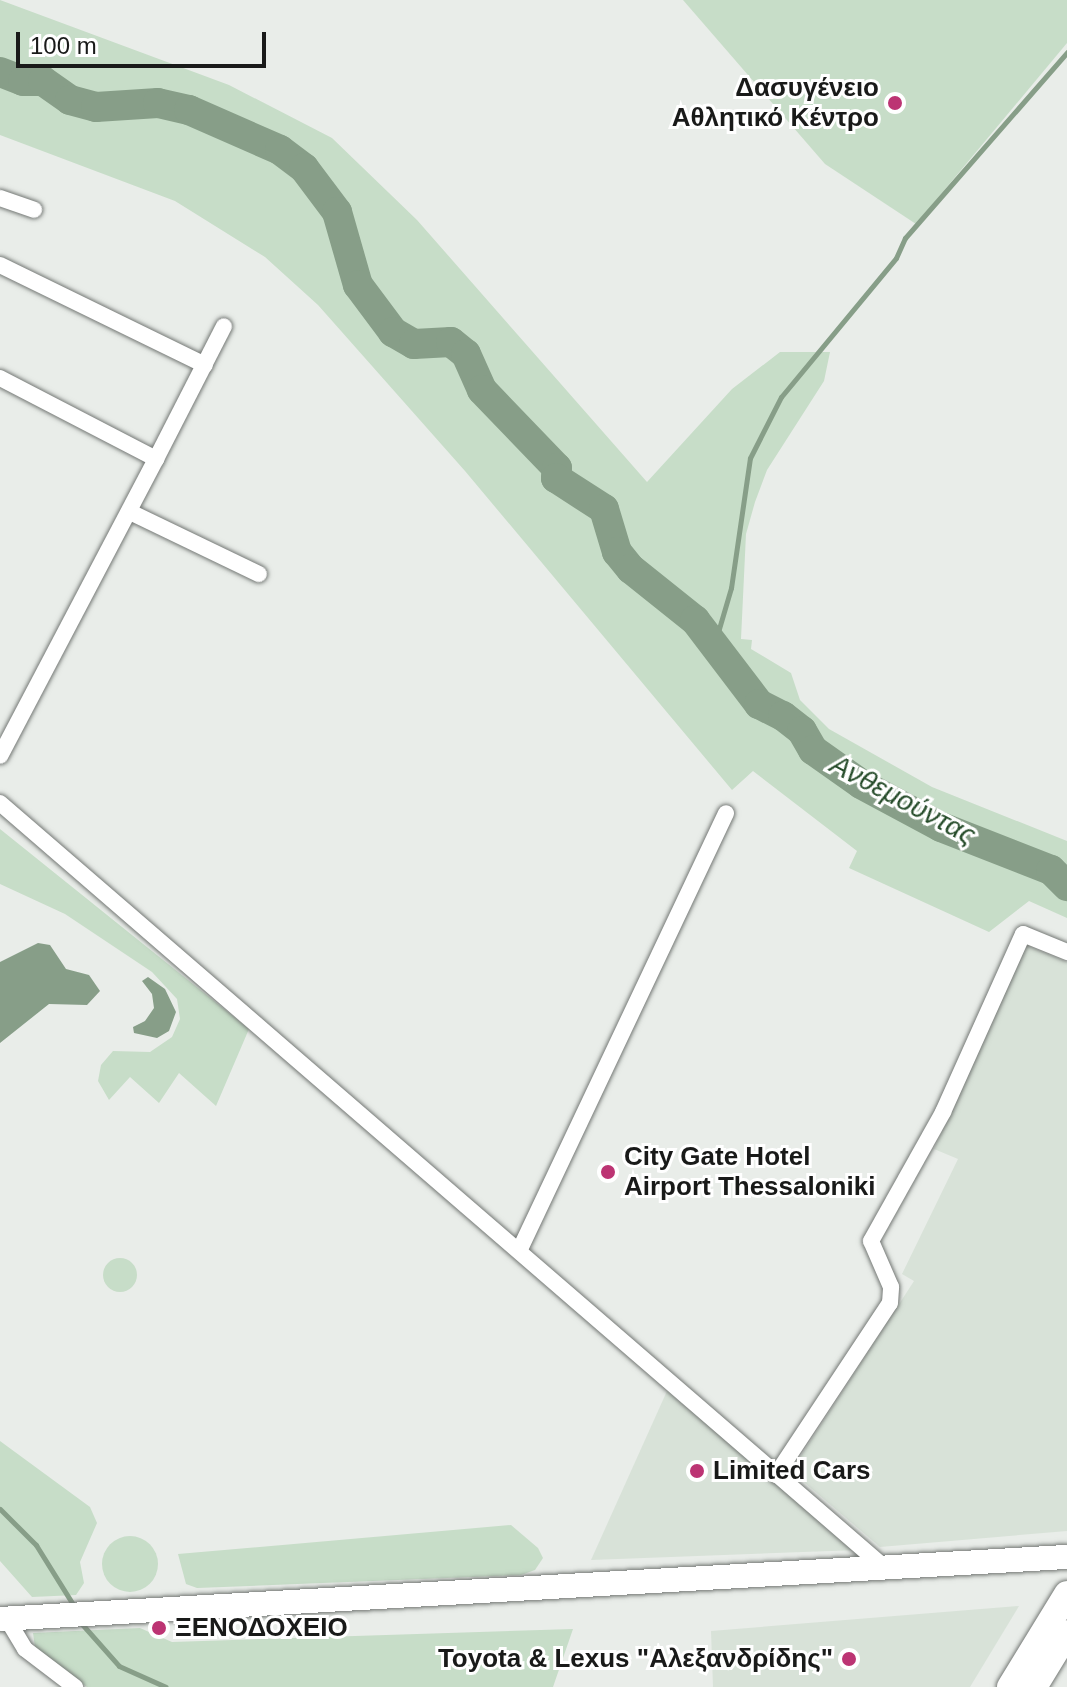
<!DOCTYPE html>
<html>
<head>
<meta charset="utf-8">
<style>
  body { margin:0 }
  #map { position:relative; width:1067px; height:1687px; overflow:hidden; background:#e9ede9; font-family:Arial,sans-serif }
  div>[style] { position:absolute }
  .built>* { inset:0; background:#d8e2d8 }
  .green>* { inset:0; background:#c7ddc8 }
  .round { border-radius:50% }
  .water>* { inset:0; background:#879e88 }
  .stream>* { height:5px; margin:-2.5px; padding:0 2.5px; transform-origin:2.5px; border-radius:2.5px; background:#879e88 }
  .river>* { height:30px; margin:-15px; padding:0 15px; transform-origin:15px; border-radius:15px; background:#879e88 }
  .roads { filter:drop-shadow(0 0 2px #747875) drop-shadow(0 0 2px #747875) }
  .street>* { height:16px; margin:-8px; padding:0 8px; transform-origin:8px; border-radius:8px; background:#fff }
  .secondary>* { height:24px; margin:-12px; padding:0 12px; transform-origin:12px; border-radius:12px; background:#fff }
  .primary>* { height:26px; margin:-13px; padding:0 13px; transform-origin:13px; border-radius:13px; background:#fff }
  .dots>* { width:22px; height:22px; translate:-50% -50%; box-sizing:border-box; border:4px solid #fff; border-radius:50% }
  span { translate:-50% -50%; white-space:nowrap; text-align:center; line-height:1.15; -webkit-text-stroke:6px #fff; paint-order:stroke }
  .poi-label { font-size:26px; color:#191a19; font-weight:700 }
  .right { translate:-100% -50%; text-align:right }
  .left { translate:0 -50%; text-align:left }
  .water-label { font-size:28px; color:#264c2a; font-style:italic }
  .scale { position:absolute; left:16px; top:32px; width:250px; height:36px; box-sizing:border-box; border:4px solid #191a19; border-top:0; padding-left:10px; font-size:24px; line-height:28px; white-space:nowrap; color:#191a19; -webkit-text-stroke:6px #fff; paint-order:stroke }
</style>
</head>
<body>
<div id="map">
  <div class="built">
    <i style="clip-path:polygon(1026px 945px,1067px 962px,1067px 1531px,880px 1547px,791px 1471px,914px 1281px,902px 1274px,958px 1159px,934px 1149px)"></i>
    <i style="clip-path:polygon(667px 1391px,858px 1550px,591px 1560px)"></i>
    <i style="clip-path:polygon(1019px 1606px,970px 1687px,713px 1687px,711px 1631px)"></i>
  </div>
  <div class="green">
    <i style="clip-path:polygon(0 0,229px 85px,332px 138px,417px 220px,647px 482px,732px 389px,780px 352px,830px 352px,824px 381px,767px 470px,755px 502px,746px 534px,741px 639px,752px 640px,751px 649px,791px 673px,800px 700px,829px 729px,932px 787px,1067px 841px,1067px 918px,1029px 901px,989px 932px,849px 868px,857px 851px,753px 771px,732px 790px,465px 471px,318px 305px,265px 257px,175px 201px,0 135px)"></i>
    <i style="clip-path:polygon(683px 0,1067px 0,1067px 43px,916px 224px,825px 164px)"></i>
    <i style="clip-path:polygon(0 829px,249px 1029px,216px 1106px,179px 1073px,159px 1103px,130px 1077px,109px 1100px,98px 1081px,101px 1065px,113px 1051px,150px 1052px,172px 1037px,180px 1019px,177px 999px,152px 972px,65px 914px,0 884px)"></i>
    <i class="round" style="left:103px;top:1258px;width:34px;height:34px"></i>
    <i style="clip-path:polygon(0 1441px,90px 1507px,97px 1523px,80px 1562px,84px 1583px,76px 1595px,32px 1597px,0 1561px)"></i>
    <i style="clip-path:polygon(511px 1525px,538px 1548px,543px 1558px,535px 1570px,521px 1575px,197px 1588px,186px 1584px,178px 1554px)"></i>
    <i class="round" style="left:102px;top:1536px;width:56px;height:56px"></i>
    <i style="clip-path:polygon(140px 1628px,172px 1642px,573px 1629px,553px 1687px,87px 1687px,36px 1654px,33px 1633px)"></i>
  </div>
  <div class="water">
    <i style="clip-path:polygon(38px 943px,50px 945px,66px 969px,89px 975px,100px 991px,87px 1005px,49px 1004px,0 1043px,0 962px)"></i>
    <i style="clip-path:polygon(148px 977px,165px 989px,176px 1012px,169px 1031px,157px 1038px,134px 1033px,133px 1027px,145px 1021px,154px 1008px,152px 994px,142px 981px)"></i>
  </div>
  <div class="stream">
    <i style="left:713px;top:649px;width:64px;rotate:-73.6deg"></i>
    <i style="left:731px;top:588px;width:131px;rotate:-81.7deg"></i>
    <i style="left:750px;top:458px;width:68px;rotate:-63.1deg"></i>
    <i style="left:781px;top:397px;width:180px;rotate:-50.4deg"></i>
    <i style="left:896px;top:258px;width:22px;rotate:-66deg"></i>
    <i style="left:905px;top:238px;width:247px;rotate:-48.9deg"></i>
    <i style="left:0;top:1509px;width:51px;rotate:45deg"></i>
    <i style="left:36px;top:1545px;width:72px;rotate:58.1deg"></i>
    <i style="left:81px;top:1623px;width:57px;rotate:48.5deg"></i>
    <i style="left:119px;top:1666px;width:51px;rotate:24.1deg"></i>
  </div>
  <div class="river">
    <i style="left:0;top:72px;width:25px;rotate:21deg"></i>
    <i style="left:23px;top:81px;width:20px"></i>
    <i style="left:43px;top:81px;width:33px;rotate:35deg"></i>
    <i style="left:70px;top:100px;width:27px;rotate:15deg"></i>
    <i style="left:96px;top:107px;width:62px;rotate:-3.7deg"></i>
    <i style="left:158px;top:103px;width:32px;rotate:13deg"></i>
    <i style="left:189px;top:110px;width:99px;rotate:23.7deg"></i>
    <i style="left:280px;top:150px;width:30px;rotate:37deg"></i>
    <i style="left:304px;top:168px;width:55px;rotate:53.1deg"></i>
    <i style="left:337px;top:212px;width:76px;rotate:74deg"></i>
    <i style="left:358px;top:285px;width:59px;rotate:53.3deg"></i>
    <i style="left:393px;top:332px;width:24px;rotate:30deg"></i>
    <i style="left:414px;top:344px;width:37px;rotate:-3deg"></i>
    <i style="left:451px;top:342px;width:19px;rotate:39deg"></i>
    <i style="left:466px;top:354px;width:39px;rotate:66deg"></i>
    <i style="left:482px;top:390px;width:108px;rotate:46.1deg"></i>
    <i style="left:557px;top:468px;width:10px;rotate:96deg"></i>
    <i style="left:556px;top:478px;width:57px;rotate:32.9deg"></i>
    <i style="left:604px;top:509px;width:45px;rotate:73.2deg"></i>
    <i style="left:617px;top:552px;width:22px;rotate:51deg"></i>
    <i style="left:631px;top:569px;width:82px;rotate:38.6deg"></i>
    <i style="left:695px;top:620px;width:106px;rotate:52.7deg"></i>
    <i style="left:759px;top:704px;width:27px;rotate:27deg"></i>
    <i style="left:783px;top:716px;width:24px;rotate:38deg"></i>
    <i style="left:802px;top:731px;width:22px;rotate:60deg"></i>
    <i style="left:813px;top:750px;width:59px;rotate:35.3deg"></i>
    <i style="left:861px;top:784px;width:91px;rotate:28.3deg"></i>
    <i style="left:941px;top:827px;width:118px;rotate:21.4deg"></i>
    <i style="left:1051px;top:870px;width:23px;rotate:45deg"></i>
  </div>
  <div class="roads">
    <div class="street">
      <i style="left:0;top:198px;width:36px;rotate:19deg"></i>
      <i style="left:0;top:265px;width:228px;rotate:26deg"></i>
      <i style="left:0;top:378px;width:176px;rotate:27.4deg"></i>
      <i style="left:156px;top:459px;width:335px;rotate:117.7deg"></i>
      <i style="left:156px;top:459px;width:149px;rotate:-62.9deg"></i>
      <i style="left:130px;top:512px;width:143px;rotate:25.7deg"></i>
      <i style="left:0;top:803px;width:1170px;rotate:40.84deg"></i>
      <i style="left:520px;top:1249px;width:482px;rotate:-64.7deg"></i>
      <i style="left:776px;top:1475px;width:206px;rotate:-56.5deg"></i>
      <i style="left:890px;top:1303px;width:16px;rotate:-86deg"></i>
      <i style="left:891px;top:1287px;width:50px;rotate:-113.5deg"></i>
      <i style="left:871px;top:1241px;width:148px;rotate:-60.8deg"></i>
      <i style="left:943px;top:1112px;width:195px;rotate:-65.8deg"></i>
      <i style="left:1023px;top:934px;width:48px;rotate:22.2deg"></i>
      <i style="left:7px;top:1619px;width:35px;rotate:59deg"></i>
      <i style="left:25px;top:1649px;width:63px;rotate:37.2deg"></i>
    </div>
    <div class="secondary">
      <i style="left:0;top:1619px;width:1069px;rotate:-3.33deg"></i>
    </div>
    <div class="primary">
      <i style="left:1010px;top:1687px;width:109px;rotate:-58.5deg"></i>
      <i style="left:1034px;top:1687px;width:63px;rotate:-58.6deg"></i>
    </div>
  </div>
  <div class="dots">
    <i style="left:895px;top:103px;background:#bc3473"></i>
    <i style="left:608px;top:1172px;background:#bc3473"></i>
    <i style="left:697px;top:1471px;background:#bc3473"></i>
    <i style="left:159px;top:1628px;background:#bc3473"></i>
    <i style="left:849px;top:1659px;background:#bc3473"></i>
  </div>
  <div class="poi-label">
    <span class="right" style="left:879px;top:103px">Δασυγένειο<br>Αθλητικό Κέντρο</span>
    <span class="left" style="left:624px;top:1172px">City Gate Hotel<br>Airport Thessaloniki</span>
    <span class="left" style="left:713px;top:1471px">Limited Cars</span>
    <span class="left" style="left:175px;top:1628px">ΞΕΝΟΔΟΧΕΙΟ</span>
    <span class="right" style="left:833px;top:1659px">Toyota &amp; Lexus "Αλεξανδρίδης"</span>
  </div>
  <div class="water-label">
    <span style="left:903px;top:800px;rotate:28deg">Ανθεμούντας</span>
  </div>
  <div class="scale">100 m</div>
</div>
</body>
</html>
